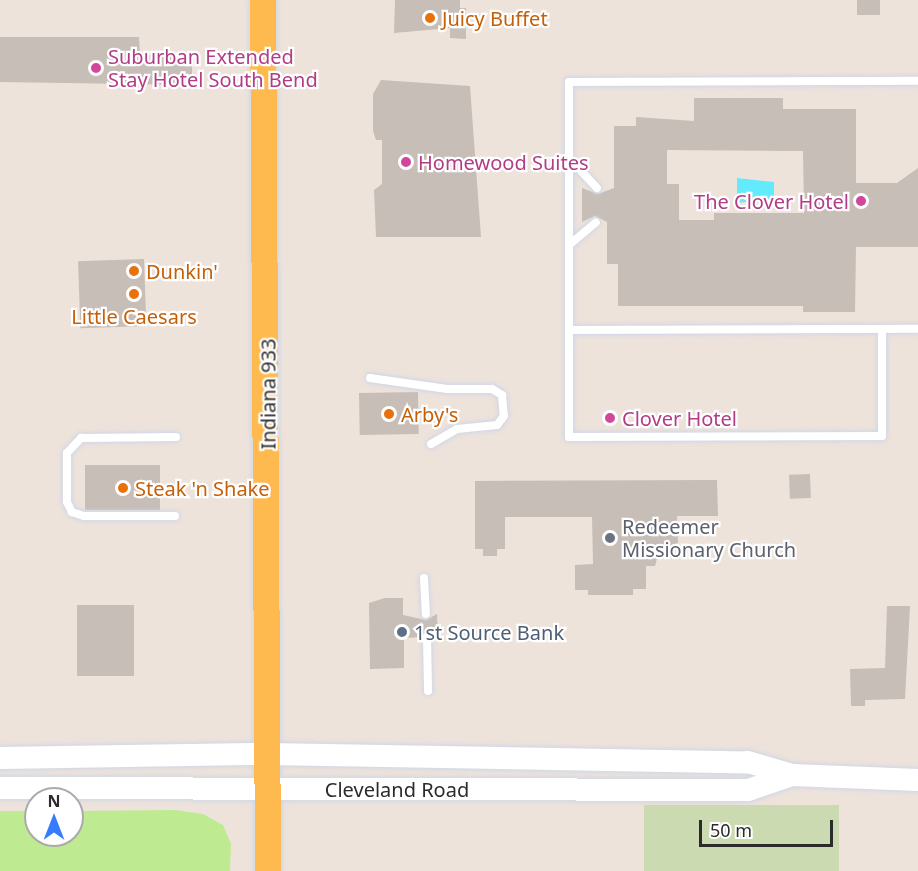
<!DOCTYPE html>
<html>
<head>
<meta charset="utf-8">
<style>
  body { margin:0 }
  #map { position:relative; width:918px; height:871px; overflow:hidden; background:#eee3db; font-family:"Noto Sans",sans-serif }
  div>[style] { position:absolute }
  .green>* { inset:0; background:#beeb91 }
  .cemetery>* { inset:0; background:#cbdab0; transform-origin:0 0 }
  .water>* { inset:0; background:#62ebfc }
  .building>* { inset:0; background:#c6beb7; transform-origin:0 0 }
  .roads { filter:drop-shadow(0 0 2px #d0d7e5) drop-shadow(0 0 2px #d0d7e5) }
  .lane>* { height:8px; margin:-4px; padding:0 4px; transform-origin:4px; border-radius:4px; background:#fff }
  .secondary>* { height:22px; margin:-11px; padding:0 11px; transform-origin:11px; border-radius:11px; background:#fff }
  .primary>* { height:26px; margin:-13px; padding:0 13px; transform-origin:13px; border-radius:13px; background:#ffba4f }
  .dots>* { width:16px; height:16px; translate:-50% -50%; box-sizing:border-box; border:3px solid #fff; border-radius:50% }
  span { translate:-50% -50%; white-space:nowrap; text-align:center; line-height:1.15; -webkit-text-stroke:4.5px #fff; paint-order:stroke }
  .food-label { font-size:20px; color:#c56008 }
  .left { translate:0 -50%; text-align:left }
  .hotel-label { font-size:20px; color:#b23c85 }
  .right { translate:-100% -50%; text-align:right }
  .street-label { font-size:20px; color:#2b2b2b }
  .worship-label { font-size:20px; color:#5b616d }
  .service-label { font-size:20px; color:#4e5e75 }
  .north { position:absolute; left:24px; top:787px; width:60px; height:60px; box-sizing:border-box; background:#fff; border:2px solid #aaa; border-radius:50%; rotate:0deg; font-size:16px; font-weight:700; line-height:24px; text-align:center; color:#2b2b2b }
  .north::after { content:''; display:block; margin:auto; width:21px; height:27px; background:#377cff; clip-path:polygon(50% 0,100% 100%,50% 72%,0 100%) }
  .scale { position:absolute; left:699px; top:820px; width:134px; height:27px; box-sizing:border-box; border:3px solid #2b2b2b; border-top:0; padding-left:8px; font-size:18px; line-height:21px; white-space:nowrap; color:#2b2b2b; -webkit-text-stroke:4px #fff; paint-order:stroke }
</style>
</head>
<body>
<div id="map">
  <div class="green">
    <i style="clip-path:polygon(175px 810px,203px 814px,223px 825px,231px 844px,230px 871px,0 871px,0 811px,36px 811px,36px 835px,72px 835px,72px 811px)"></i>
  </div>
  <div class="cemetery">
    <i style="left:644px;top:805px;width:195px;height:66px"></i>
  </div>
  <div class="water">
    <i style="clip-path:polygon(737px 178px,774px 182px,774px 198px,737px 203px)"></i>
  </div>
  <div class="building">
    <i style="clip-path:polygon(395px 0,460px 0,460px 8px,466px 8px,466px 39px,450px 38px,450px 28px,394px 33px)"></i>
    <i style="left:857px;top:0;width:23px;height:15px"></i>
    <i style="clip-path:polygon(0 37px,139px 37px,140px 55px,192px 55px,192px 85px,0 82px)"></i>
    <i style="clip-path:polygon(381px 80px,470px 86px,481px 237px,376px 237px,374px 190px,382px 184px,382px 140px,376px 140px,373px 131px,373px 94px)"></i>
    <i style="clip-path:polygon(evenodd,694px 98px,783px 98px,783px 109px,856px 109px,856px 183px,897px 183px,918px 168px,918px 247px,856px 247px,855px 312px,803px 312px,803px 306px,618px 306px,618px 264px,607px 264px,607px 222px,595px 216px,582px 222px,582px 188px,598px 194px,614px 188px,614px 126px,636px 126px,636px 117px,694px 121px,694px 98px,667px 150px,803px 151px,804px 213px,714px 213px,714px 220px,679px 220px,679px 184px,667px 184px,667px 150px)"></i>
    <i style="left:144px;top:259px;width:67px;height:66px;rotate:88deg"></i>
    <i style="left:418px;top:392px;width:42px;height:59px;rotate:89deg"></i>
    <i style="left:160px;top:465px;width:45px;height:75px;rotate:90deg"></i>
    <i style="left:810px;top:474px;width:24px;height:21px;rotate:88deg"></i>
    <i style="clip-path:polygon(717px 480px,718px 516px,677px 516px,678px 543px,659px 551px,655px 566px,646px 566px,646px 589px,633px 589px,633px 595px,588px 595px,588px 590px,575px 590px,575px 565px,593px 564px,592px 517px,505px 517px,505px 549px,497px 549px,497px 556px,483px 556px,483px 549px,475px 549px,475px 481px)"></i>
    <i style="clip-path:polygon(385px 598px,403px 598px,403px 615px,426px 620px,437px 614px,438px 637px,427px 631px,421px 637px,404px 638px,404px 668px,370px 669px,369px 603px)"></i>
    <i style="left:77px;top:605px;width:57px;height:71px"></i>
    <i style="clip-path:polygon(887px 606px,910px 606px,905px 699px,865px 700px,865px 706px,851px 706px,850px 669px,885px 668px)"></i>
  </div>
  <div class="roads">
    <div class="lane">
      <i style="left:569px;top:158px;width:41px;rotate:47deg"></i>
      <i style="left:569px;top:245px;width:35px;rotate:-40deg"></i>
      <i style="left:882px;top:329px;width:107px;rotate:90deg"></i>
      <i style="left:882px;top:436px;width:313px;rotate:179.8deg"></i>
      <i style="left:569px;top:437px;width:355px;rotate:-90deg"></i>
      <i style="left:569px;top:82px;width:349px;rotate:-0.2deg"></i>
      <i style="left:569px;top:330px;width:349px;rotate:-0.2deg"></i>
      <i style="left:370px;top:378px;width:78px;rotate:8.1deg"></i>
      <i style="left:447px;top:389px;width:45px"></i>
      <i style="left:492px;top:389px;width:12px;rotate:31deg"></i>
      <i style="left:502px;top:395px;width:21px;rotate:85deg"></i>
      <i style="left:504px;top:416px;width:11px;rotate:128deg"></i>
      <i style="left:497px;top:425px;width:40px;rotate:174.3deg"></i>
      <i style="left:457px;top:429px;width:30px;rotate:150deg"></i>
      <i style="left:175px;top:516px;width:91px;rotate:180deg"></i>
      <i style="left:84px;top:516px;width:13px;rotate:-162deg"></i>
      <i style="left:72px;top:512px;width:11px;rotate:-117deg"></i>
      <i style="left:67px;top:502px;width:49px;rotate:-90deg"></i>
      <i style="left:67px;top:453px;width:21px;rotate:-47deg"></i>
      <i style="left:81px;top:438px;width:95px;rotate:-0.6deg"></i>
      <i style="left:424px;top:578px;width:36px;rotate:87deg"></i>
      <i style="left:427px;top:637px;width:54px;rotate:88.9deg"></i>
    </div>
    <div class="secondary">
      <i style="left:0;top:758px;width:267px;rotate:-0.9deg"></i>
      <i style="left:267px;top:754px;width:481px;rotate:1deg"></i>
      <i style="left:748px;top:762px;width:46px;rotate:16.5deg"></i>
      <i style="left:792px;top:775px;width:126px;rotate:2.3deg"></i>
      <i style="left:0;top:788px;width:748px;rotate:0.15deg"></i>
      <i style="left:748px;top:790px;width:46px;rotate:-18.8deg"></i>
    </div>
    <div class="primary">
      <i style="left:263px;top:0;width:871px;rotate:89.67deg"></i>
    </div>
  </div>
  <div class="dots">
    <i style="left:430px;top:18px;background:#e8710a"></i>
    <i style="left:96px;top:68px;background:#d1479c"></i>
    <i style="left:406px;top:162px;background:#d1479c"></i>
    <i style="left:861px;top:201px;background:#d1479c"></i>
    <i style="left:134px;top:271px;background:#e8710a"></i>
    <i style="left:134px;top:294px;background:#e8710a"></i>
    <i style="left:389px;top:414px;background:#e8710a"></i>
    <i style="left:610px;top:418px;background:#d1479c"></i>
    <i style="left:123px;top:488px;background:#e8710a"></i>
    <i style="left:610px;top:538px;background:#6b7280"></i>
    <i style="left:402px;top:632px;background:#5c6f8a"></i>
  </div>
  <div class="food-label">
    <span class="left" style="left:442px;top:18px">Juicy Buffet</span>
    <span class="left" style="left:146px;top:271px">Dunkin'</span>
    <span style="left:134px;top:316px">Little Caesars</span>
    <span class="left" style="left:401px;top:414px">Arby's</span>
    <span class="left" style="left:135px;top:488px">Steak 'n Shake</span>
  </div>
  <div class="hotel-label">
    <span class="left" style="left:108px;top:68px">Suburban Extended<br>Stay Hotel South Bend</span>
    <span class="left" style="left:418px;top:162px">Homewood Suites</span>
    <span class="right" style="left:849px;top:201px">The Clover Hotel</span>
    <span class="left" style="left:622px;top:418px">Clover Hotel</span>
  </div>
  <div class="street-label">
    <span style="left:268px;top:394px;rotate:-90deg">Indiana 933</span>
    <span style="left:397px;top:789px">Cleveland Road</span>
  </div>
  <div class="worship-label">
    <span class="left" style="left:622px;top:538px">Redeemer<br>Missionary Church</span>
  </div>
  <div class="service-label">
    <span class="left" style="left:414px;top:632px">1st Source Bank</span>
  </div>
  <div class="north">N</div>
  <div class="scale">50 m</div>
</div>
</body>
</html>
